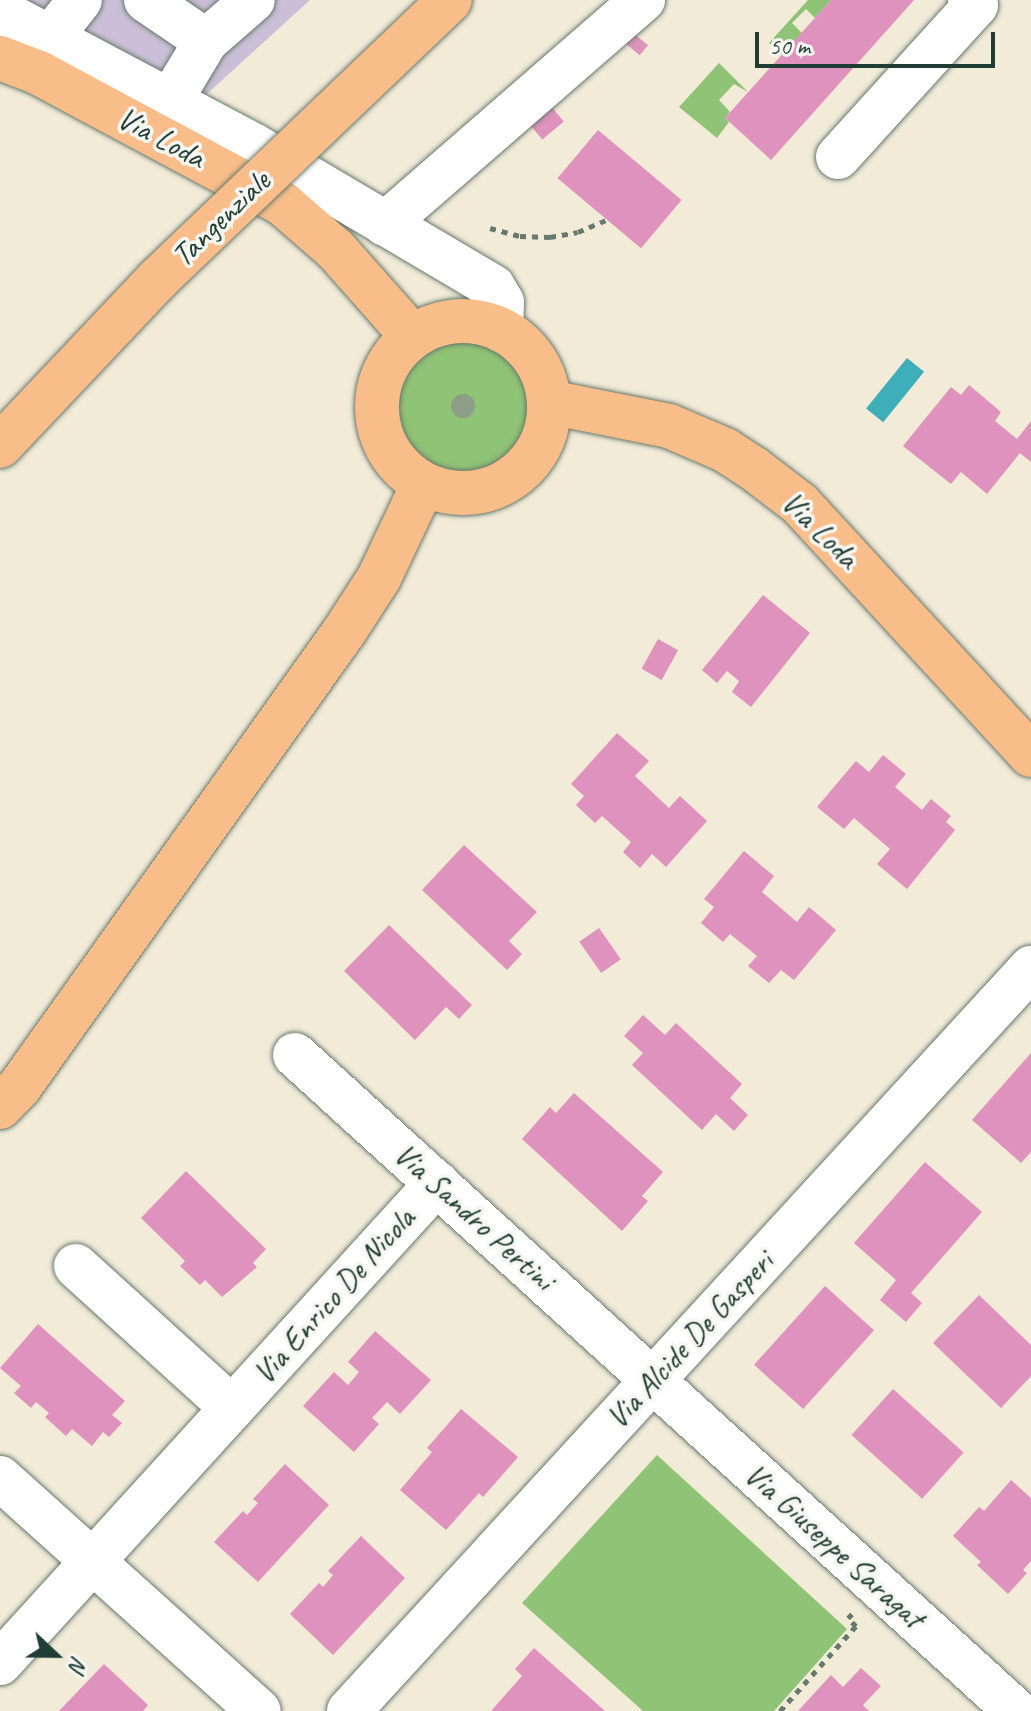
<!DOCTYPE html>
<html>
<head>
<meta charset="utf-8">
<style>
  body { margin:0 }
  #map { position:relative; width:1031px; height:1711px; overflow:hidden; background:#f1ebd8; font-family:Caveat,sans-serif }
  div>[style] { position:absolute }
  .industrial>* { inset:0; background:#cabfd7 }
  .green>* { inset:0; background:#8fc375 }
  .round { border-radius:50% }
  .water>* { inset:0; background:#3faebb; transform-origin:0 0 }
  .building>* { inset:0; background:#df92bd; transform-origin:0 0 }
  .path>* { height:5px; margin-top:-2.5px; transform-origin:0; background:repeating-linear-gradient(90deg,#687a6d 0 6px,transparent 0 12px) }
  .roads { filter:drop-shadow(0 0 2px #687a6d) drop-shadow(0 0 2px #687a6d) }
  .minor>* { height:44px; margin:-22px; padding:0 22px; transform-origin:22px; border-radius:22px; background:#fff }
  .major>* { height:44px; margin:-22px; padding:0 22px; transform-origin:22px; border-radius:22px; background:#f8bd89 }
  .major>.ring { margin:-22px; padding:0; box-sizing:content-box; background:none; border:44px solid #f8bd89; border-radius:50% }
  .bridges { filter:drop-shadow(0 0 2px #687a6d) drop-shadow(0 0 2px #687a6d) }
  .major-bridge>* { height:44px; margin:-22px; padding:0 22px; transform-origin:22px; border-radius:22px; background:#f8bd89 }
  .trees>* { width:24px; height:24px; margin:-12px; border-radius:50%; background:#8d9d87 }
  span { translate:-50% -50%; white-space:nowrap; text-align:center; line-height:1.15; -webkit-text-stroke:7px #f6f6f2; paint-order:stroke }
  .street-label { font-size:32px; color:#1f3d34 }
  .north { position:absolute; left:16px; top:1615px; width:80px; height:80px; -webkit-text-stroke:6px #f6f6f2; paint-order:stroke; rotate:112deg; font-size:22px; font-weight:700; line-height:32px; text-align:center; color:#1f3d34 }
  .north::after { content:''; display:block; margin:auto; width:28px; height:36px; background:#1f3d34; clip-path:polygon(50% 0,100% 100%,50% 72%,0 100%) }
  .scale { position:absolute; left:755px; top:32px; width:240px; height:36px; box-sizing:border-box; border:4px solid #1f3d34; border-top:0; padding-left:10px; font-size:24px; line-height:28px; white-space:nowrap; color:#1f3d34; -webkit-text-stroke:6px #f6f6f2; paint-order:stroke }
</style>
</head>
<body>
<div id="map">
  <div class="industrial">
    <i style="clip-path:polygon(12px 0,310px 0,198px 102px)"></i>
  </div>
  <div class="green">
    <i style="clip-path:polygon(808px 0,831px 0,815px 18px,806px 9px,792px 23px,802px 33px,782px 55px,769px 43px)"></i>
    <i style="clip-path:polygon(719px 63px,748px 92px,734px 84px,719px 100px,730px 112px,725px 118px,729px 122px,717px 138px,679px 107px)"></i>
    <i class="round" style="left:392px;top:338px;width:138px;height:138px"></i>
    <i style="clip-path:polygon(657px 1455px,847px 1629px,774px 1711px,643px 1711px,522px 1603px)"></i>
  </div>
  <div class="water">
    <i style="left:907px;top:358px;width:22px;height:65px;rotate:39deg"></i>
  </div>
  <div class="building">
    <i style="clip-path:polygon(831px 0,914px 0,771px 160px,725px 118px)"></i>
    <i style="left:625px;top:26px;width:30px;height:13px;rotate:40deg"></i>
    <i style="left:549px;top:104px;width:23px;height:28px;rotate:50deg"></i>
    <i style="left:598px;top:130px;width:109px;height:63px;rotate:40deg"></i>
    <i style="clip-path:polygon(969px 385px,1001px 412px,995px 421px,1017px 439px,1031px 421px,1031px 462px,1020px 453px,987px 494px,961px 472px,951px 484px,903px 446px,951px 387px,961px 395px)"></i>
    <i style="clip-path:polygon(763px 595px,810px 633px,751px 707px,732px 692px,739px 681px,727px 671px,717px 683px,702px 670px)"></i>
    <i style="left:658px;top:639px;width:23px;height:34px;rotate:29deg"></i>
    <i style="clip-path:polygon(617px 733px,649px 761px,635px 776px,669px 808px,680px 796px,707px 821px,666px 867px,652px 854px,640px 868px,623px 852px,631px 842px,602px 816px,595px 823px,576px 805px,584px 796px,571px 784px)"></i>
    <i style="clip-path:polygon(883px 755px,906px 774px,895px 787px,922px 810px,931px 799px,951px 816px,946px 822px,955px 830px,907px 889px,877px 864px,890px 849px,854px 818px,844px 829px,817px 807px,856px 761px,869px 772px)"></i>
    <i style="clip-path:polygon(464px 845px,537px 912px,509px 941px,522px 954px,507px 970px,422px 890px)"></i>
    <i style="clip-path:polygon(744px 851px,774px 876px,762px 892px,797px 922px,809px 907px,836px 930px,794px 980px,781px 970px,769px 983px,748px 966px,757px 956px,730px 934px,723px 942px,701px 923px,714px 907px,704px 899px)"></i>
    <i style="clip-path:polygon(389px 925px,472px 1005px,459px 1019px,446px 1007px,415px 1040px,344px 971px)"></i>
    <i style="left:599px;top:928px;width:38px;height:24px;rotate:55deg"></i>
    <i style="clip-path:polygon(643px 1015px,665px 1035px,676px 1023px,742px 1084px,730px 1098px,748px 1115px,734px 1131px,716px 1114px,702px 1130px,632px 1065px,643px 1053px,624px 1036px)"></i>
    <i style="clip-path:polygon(1031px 1053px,1031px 1152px,1021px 1163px,972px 1120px)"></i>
    <i style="clip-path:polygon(574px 1093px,663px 1172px,642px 1196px,648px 1201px,622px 1231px,522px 1139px,550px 1107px,556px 1113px)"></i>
    <i style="clip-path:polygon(925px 1162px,982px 1212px,911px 1293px,922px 1303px,906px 1322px,880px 1300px,896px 1280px,854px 1243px)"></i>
    <i style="clip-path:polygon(186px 1171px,266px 1249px,253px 1263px,257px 1267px,222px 1297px,205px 1280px,200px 1285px,180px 1266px,185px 1261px,141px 1218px)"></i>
    <i style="left:825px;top:1286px;width:66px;height:106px;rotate:42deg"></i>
    <i style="clip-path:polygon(979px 1295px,1031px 1345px,1031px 1376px,1001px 1408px,933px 1343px)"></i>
    <i style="clip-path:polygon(38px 1324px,125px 1401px,112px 1415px,122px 1423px,109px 1437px,103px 1432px,92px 1446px,72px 1429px,66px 1436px,45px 1417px,49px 1413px,36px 1402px,31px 1408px,14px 1393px,21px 1386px,0 1368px)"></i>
    <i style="clip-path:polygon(375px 1331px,431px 1380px,400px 1414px,387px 1402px,372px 1418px,379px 1424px,354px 1452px,303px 1406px,334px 1372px,348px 1385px,359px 1372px,348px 1362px)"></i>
    <i style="left:893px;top:1389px;width:95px;height:62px;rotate:42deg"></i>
    <i style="clip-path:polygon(461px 1409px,518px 1457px,483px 1497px,479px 1493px,446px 1530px,400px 1490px,432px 1452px,427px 1448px)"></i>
    <i style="clip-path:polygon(285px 1464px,329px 1505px,258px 1582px,214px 1542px,243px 1511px,247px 1515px,258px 1503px,253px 1499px)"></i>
    <i style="clip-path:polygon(1011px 1480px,1031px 1498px,1031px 1561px,1023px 1570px,1027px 1573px,1008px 1594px,977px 1565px,981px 1562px,953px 1536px,979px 1507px,984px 1511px)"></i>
    <i style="clip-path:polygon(361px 1536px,405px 1578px,333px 1655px,290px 1614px,319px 1583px,323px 1587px,333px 1575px,328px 1571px)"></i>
    <i style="clip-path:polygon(534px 1648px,605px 1711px,491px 1711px,522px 1676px,515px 1669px)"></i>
    <i style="clip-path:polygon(104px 1664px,148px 1705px,143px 1711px,59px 1711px)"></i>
    <i style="clip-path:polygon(861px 1668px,881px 1686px,863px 1705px,869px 1711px,798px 1711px,831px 1675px,843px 1687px)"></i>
  </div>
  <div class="path">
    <i style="left:490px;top:228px;width:31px;rotate:15deg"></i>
    <i style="left:520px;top:236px;width:30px;rotate:2deg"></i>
    <i style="left:550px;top:237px;width:28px;rotate:-10deg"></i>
    <i style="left:578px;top:232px;width:30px;rotate:-23deg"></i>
    <i style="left:780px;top:1711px;width:114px;rotate:-48.2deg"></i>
    <i style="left:856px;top:1626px;width:11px;rotate:-135deg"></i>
    <i style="left:848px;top:1618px;width:7px;rotate:-45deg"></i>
  </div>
  <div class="roads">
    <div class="minor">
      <i style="left:146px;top:0;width:73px;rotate:34.3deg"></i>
      <i style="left:0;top:11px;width:286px;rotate:27.9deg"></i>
      <i style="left:253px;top:145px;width:279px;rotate:30.6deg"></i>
      <i style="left:493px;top:287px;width:17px;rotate:59deg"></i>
      <i style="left:502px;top:302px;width:28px;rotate:92deg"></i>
      <i style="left:50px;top:38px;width:48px;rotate:-51.7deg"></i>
      <i style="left:170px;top:101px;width:70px;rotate:-59deg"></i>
      <i style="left:206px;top:41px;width:62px;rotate:-41.1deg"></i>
      <i style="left:838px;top:157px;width:205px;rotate:-47.8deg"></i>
      <i style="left:976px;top:5px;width:8px;rotate:-140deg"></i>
      <i style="left:385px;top:224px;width:342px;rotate:-41deg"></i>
      <i style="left:295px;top:1055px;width:975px;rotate:42.3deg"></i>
      <i style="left:76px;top:1266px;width:211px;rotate:42.3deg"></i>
      <i style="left:0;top:1478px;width:348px;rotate:42deg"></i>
      <i style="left:0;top:1663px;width:649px;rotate:-47.68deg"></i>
      <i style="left:349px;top:1711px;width:1009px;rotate:-47.45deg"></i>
    </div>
    <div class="major">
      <i style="left:0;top:58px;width:42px;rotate:21deg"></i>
      <i style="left:39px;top:73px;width:277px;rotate:28.2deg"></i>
      <i style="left:283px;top:204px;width:70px;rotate:41deg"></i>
      <i style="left:336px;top:250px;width:116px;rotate:48.5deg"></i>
      <i class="ring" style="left:377px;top:321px;width:128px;height:128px"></i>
      <i style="left:549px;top:402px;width:122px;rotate:11.3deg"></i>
      <i style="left:669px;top:426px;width:61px;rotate:23.2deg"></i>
      <i style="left:725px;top:450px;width:33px;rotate:33deg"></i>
      <i style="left:753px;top:468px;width:59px;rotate:37.5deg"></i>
      <i style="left:800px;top:504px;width:341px;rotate:47.4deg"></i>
      <i style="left:0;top:1107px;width:29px;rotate:-46deg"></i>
      <i style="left:20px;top:1086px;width:558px;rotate:-54.49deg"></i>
      <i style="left:344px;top:632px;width:64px;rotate:-57.1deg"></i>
      <i style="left:379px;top:578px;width:103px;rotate:-64.7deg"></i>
    </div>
  </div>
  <div class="bridges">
    <div class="major-bridge">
      <i style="left:0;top:446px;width:228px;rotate:-46.6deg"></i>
      <i style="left:157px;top:280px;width:405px;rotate:-43.7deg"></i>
    </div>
  </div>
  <div class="trees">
    <i style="left:463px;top:406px"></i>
  </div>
  <div class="street-label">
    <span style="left:161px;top:138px;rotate:28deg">Via Loda</span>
    <span style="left:221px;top:219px;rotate:-44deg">Tangenziale</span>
    <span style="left:820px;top:530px;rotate:45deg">Via Loda</span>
    <span style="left:474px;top:1217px;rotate:42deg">Via Sandro Pertini</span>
    <span style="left:334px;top:1296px;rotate:-48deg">Via Enrico De Nicola</span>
    <span style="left:690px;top:1340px;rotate:-47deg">Via Alcide De Gasperi</span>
    <span style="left:834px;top:1546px;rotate:42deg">Via Giuseppe Saragat</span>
  </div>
  <div class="north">N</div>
  <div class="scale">50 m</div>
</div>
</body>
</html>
